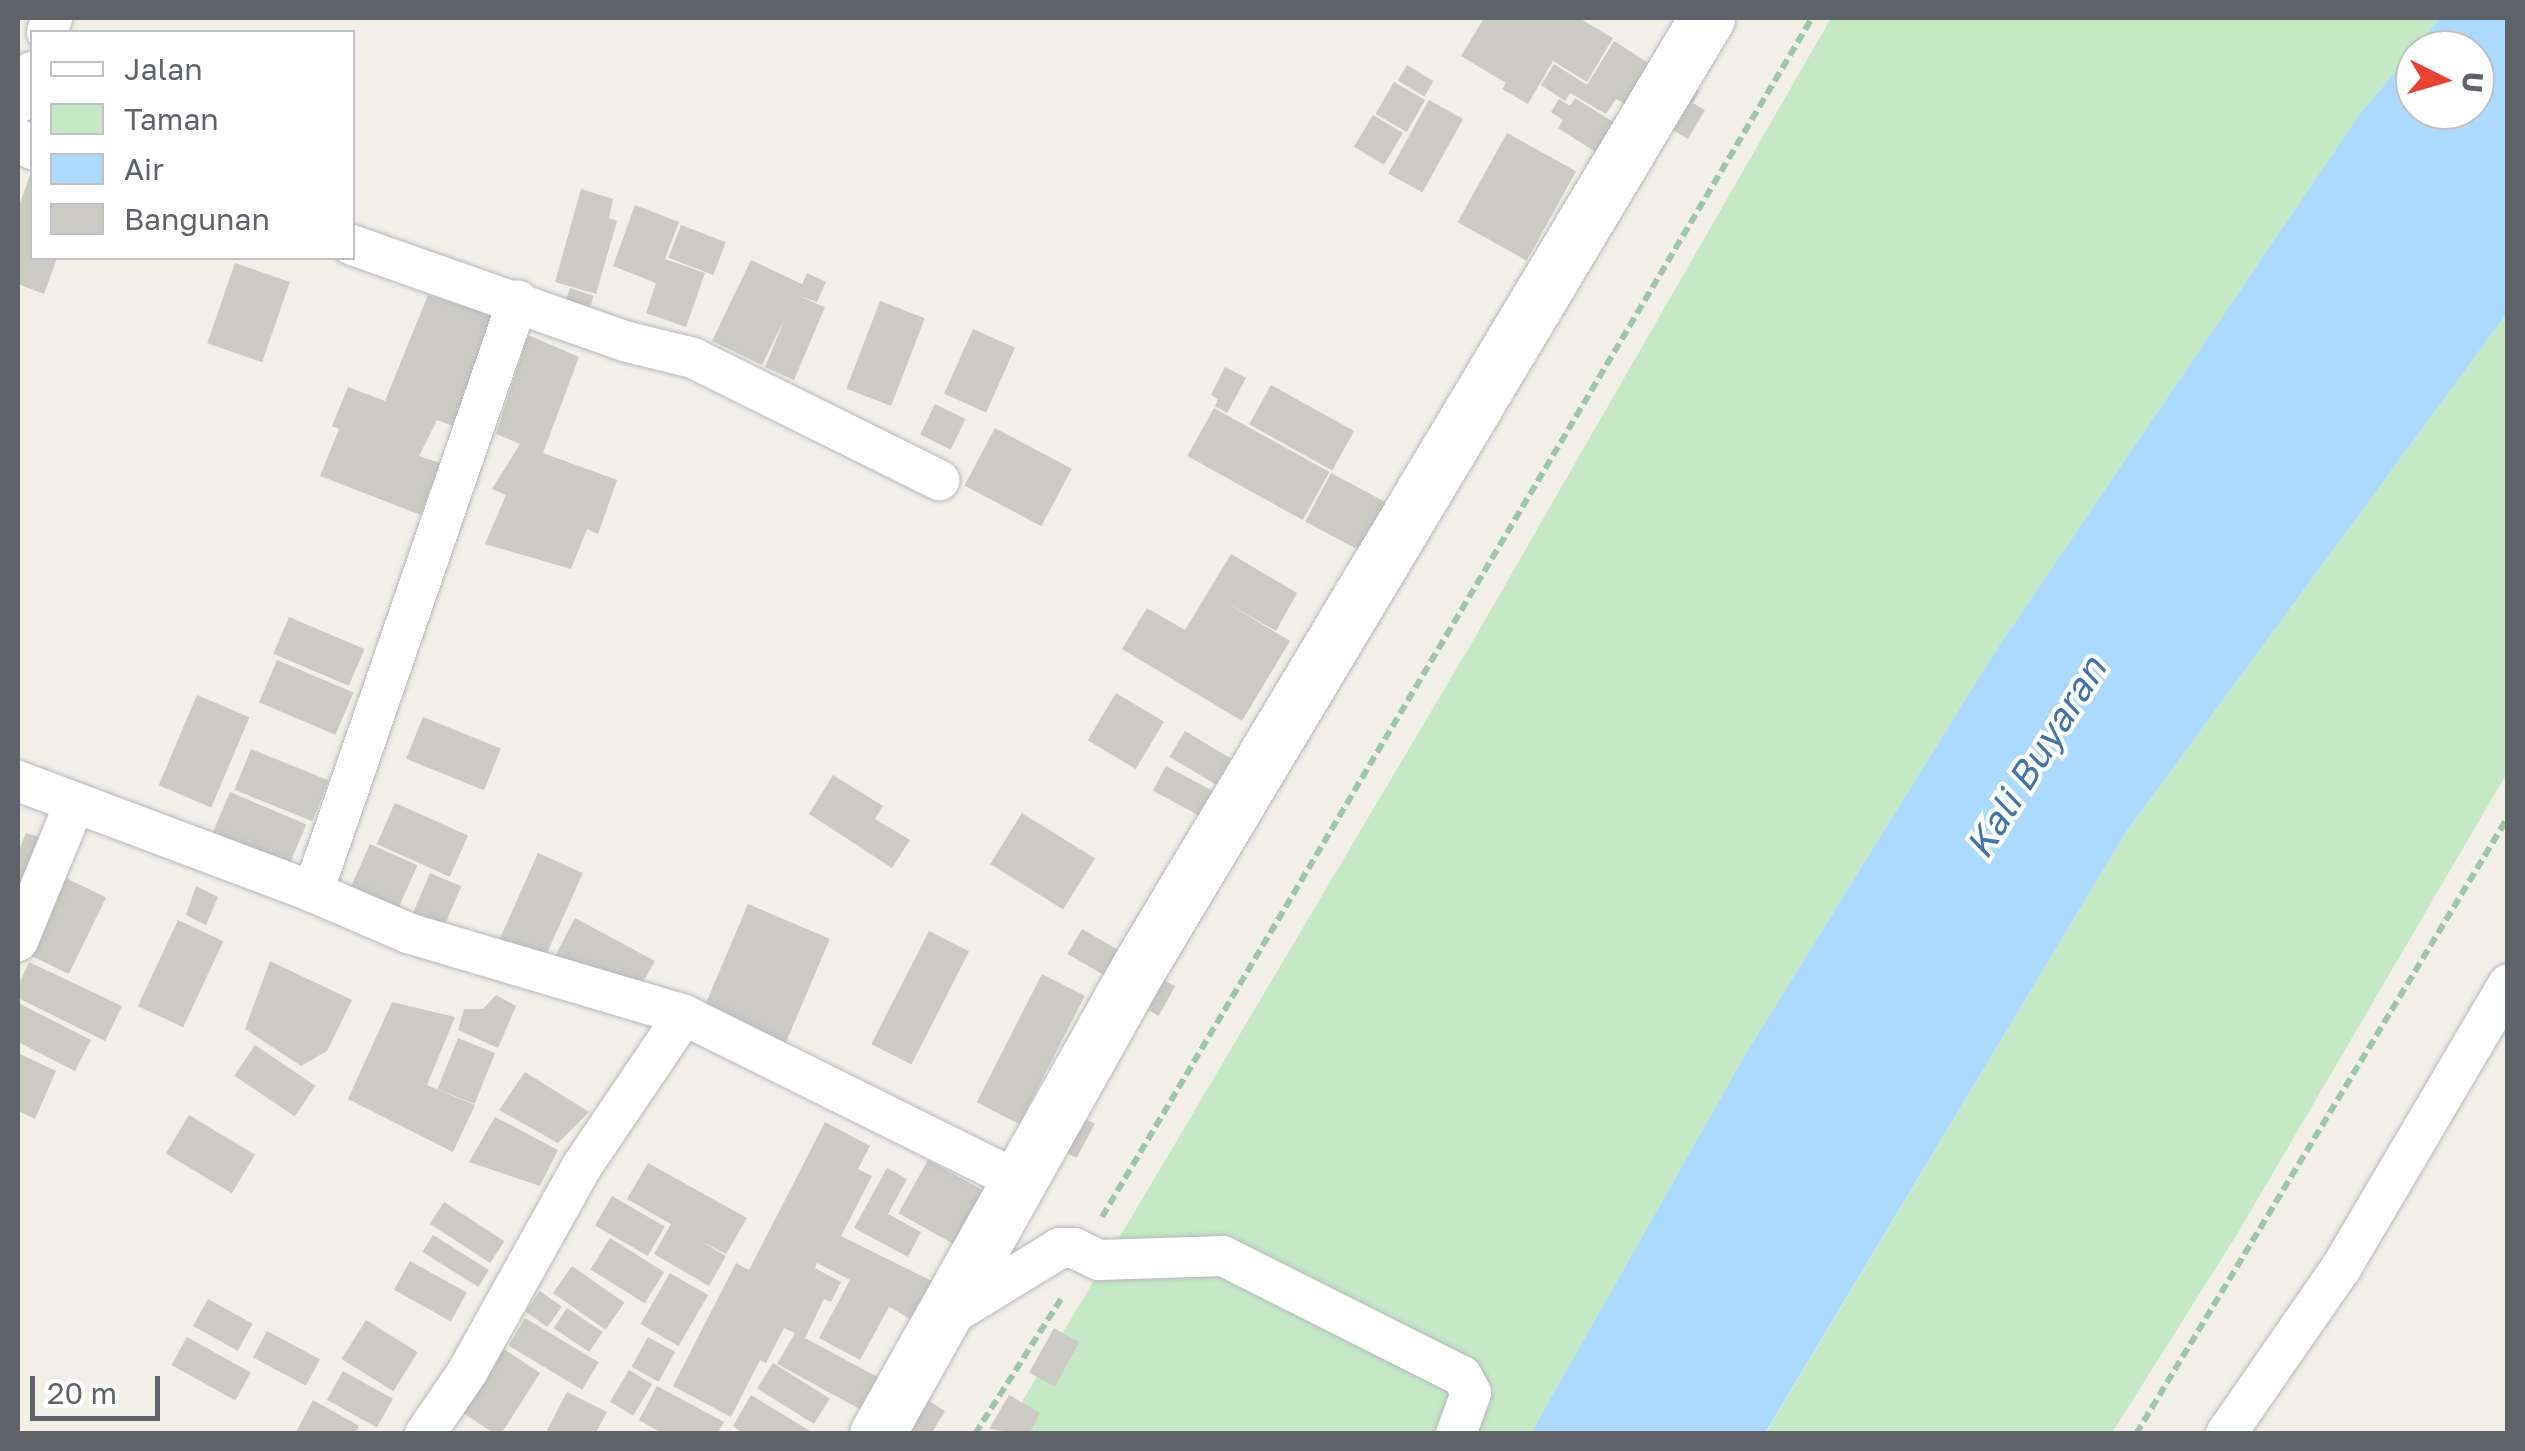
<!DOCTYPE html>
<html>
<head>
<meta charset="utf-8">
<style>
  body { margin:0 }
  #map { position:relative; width:2525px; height:1451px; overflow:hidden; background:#f1efe8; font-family:"Golos Text",sans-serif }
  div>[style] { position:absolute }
  .green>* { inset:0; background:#c5e8c5 }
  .water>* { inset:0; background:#aadaff }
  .building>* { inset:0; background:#cccac5; transform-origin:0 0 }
  .path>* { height:6px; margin-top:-3px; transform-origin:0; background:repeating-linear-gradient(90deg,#9cc7a9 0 10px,transparent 0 15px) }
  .roads { filter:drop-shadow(0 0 2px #b5b8bc) drop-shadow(0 0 2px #b5b8bc) }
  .street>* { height:40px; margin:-20px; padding:0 20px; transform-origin:20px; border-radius:20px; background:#fff }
  .secondary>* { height:55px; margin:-27.5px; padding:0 27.5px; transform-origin:27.5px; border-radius:27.5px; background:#fff }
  span { translate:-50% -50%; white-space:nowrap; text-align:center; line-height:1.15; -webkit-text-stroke:8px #fff; paint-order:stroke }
  .water-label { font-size:38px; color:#4174aa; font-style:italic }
  .frame { position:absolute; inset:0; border:20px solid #5f6368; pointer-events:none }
  .legend { position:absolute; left:30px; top:30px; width:325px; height:230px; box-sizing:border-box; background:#fff; border:2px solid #bfc1c3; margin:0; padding:12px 18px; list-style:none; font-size:30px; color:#5f6368 }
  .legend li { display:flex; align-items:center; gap:20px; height:50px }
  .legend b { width:50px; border:2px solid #bfc1c3 }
  .north { position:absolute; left:2395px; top:30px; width:100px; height:100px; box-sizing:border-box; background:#fff; border:2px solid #bfc1c3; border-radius:50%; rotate:95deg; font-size:28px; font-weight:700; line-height:40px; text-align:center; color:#5f6368 }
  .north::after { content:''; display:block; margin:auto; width:35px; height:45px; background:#ea4335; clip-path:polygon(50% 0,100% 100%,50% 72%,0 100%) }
  .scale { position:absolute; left:30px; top:1376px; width:130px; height:45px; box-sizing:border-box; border:5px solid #5f6368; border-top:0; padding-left:12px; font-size:30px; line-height:35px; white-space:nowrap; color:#5f6368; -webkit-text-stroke:8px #fff; paint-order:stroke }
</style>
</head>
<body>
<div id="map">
  <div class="green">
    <i style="clip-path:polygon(1831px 18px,2440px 18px,2359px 115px,1993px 655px,1745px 1055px,1531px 1433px,1003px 1434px,1477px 634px)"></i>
    <i style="clip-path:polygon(2507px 313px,2507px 773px,2239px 1231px,2112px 1433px,1765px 1434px,2126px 832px)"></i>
  </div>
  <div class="water">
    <i style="clip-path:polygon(evenodd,2440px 18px,2507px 18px,2507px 313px,2126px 832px,1765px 1433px,1531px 1433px,1745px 1055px,1993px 655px,2359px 115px,2440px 18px,2415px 50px,2475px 50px,2475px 110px,2415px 110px,2415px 50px)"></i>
  </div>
  <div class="building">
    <i style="clip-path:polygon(1484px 18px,1579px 18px,1613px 38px,1587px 82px,1553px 61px,1528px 104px,1502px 89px,1506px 83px,1461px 56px)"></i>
    <i style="clip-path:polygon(1614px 41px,1659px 70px,1635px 110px,1616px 99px,1606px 114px,1570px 93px,1565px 101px,1541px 85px,1554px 64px,1587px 85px)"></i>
    <i style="left:1407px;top:65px;width:31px;height:18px;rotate:31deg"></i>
    <i style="left:1394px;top:82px;width:36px;height:37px;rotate:30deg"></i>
    <i style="clip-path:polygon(1683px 83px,1699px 92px,1693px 103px,1705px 110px,1688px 139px,1660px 122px)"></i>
    <i style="clip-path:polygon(1575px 98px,1618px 125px,1599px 154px,1558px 128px,1563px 120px,1551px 112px,1559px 99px,1570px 106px)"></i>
    <i style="left:1429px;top:100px;width:39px;height:84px;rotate:29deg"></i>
    <i style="left:1373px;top:115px;width:35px;height:37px;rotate:31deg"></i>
    <i style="left:1507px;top:133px;width:79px;height:102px;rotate:29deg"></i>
    <i style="clip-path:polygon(32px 169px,32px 258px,57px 258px,44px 294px,18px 284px,18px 209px)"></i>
    <i style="clip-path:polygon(581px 189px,613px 199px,609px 218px,617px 221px,596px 294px,555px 282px)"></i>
    <i style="clip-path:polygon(635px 205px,679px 222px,665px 259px,705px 273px,686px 327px,646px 313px,656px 283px,613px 266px)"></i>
    <i style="left:681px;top:225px;width:48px;height:35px;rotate:21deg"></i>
    <i style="clip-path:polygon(751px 260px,802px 284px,807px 273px,826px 282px,817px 302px,796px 295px,825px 307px,794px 380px,765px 367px,786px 316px,762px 365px,712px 341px)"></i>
    <i style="left:235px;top:263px;width:58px;height:85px;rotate:19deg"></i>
    <i style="left:570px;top:288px;width:25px;height:22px;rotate:18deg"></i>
    <i style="clip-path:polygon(428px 295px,506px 318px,464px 430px,437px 420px,419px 456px,440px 463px,421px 515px,320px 476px,339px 429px,332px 426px,348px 387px,385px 401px)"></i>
    <i style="left:880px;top:301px;width:48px;height:94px;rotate:21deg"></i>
    <i style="left:973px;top:329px;width:46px;height:71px;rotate:24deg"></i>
    <i style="clip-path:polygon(528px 335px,579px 357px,543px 453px,617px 480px,598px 534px,587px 529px,571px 569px,485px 544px,506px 495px,492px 489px,520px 444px,496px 434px)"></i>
    <i style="clip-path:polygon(1225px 367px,1246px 378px,1227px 413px,1215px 406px,1218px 399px,1211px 395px)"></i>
    <i style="left:1271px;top:385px;width:95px;height:45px;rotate:29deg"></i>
    <i style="left:935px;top:404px;width:34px;height:34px;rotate:26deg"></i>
    <i style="left:1214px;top:408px;width:132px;height:55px;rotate:29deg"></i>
    <i style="left:995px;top:428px;width:87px;height:65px;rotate:28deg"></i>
    <i style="left:1331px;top:473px;width:68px;height:55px;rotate:28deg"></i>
    <i style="clip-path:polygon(1231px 554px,1297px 593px,1276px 631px,1225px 602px,1290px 641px,1242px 721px,1122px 649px,1147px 608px,1185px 630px)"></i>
    <i style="left:289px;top:617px;width:82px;height:40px;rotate:23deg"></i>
    <i style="left:277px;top:660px;width:83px;height:46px;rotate:23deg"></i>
    <i style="left:1116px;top:693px;width:56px;height:55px;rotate:31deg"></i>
    <i style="left:197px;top:695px;width:57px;height:98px;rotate:23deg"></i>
    <i style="left:423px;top:717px;width:84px;height:45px;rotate:22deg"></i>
    <i style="left:1185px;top:731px;width:54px;height:30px;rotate:31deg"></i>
    <i style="left:251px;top:749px;width:84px;height:44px;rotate:22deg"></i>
    <i style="left:1166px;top:766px;width:67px;height:28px;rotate:28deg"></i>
    <i style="clip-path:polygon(833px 775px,883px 806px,875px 819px,910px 840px,892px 868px,809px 814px)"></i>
    <i style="left:230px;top:792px;width:83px;height:47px;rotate:23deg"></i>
    <i style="left:395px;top:803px;width:80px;height:45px;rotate:24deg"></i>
    <i style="left:1022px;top:813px;width:86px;height:60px;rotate:32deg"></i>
    <i style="clip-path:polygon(26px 833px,46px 839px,18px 905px,18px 852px)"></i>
    <i style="left:370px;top:844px;width:52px;height:48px;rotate:24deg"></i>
    <i style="left:538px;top:853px;width:49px;height:95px;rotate:24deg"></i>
    <i style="left:430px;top:873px;width:34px;height:52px;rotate:23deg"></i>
    <i style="left:62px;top:876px;width:49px;height:85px;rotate:26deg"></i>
    <i style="clip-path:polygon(196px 886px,218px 897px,206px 925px,186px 915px)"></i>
    <i style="left:748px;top:904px;width:89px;height:113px;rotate:23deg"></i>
    <i style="clip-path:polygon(575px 918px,655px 961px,639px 989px,553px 960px)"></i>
    <i style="left:178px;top:920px;width:50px;height:95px;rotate:25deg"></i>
    <i style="left:1082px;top:929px;width:52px;height:29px;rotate:30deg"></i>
    <i style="left:929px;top:931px;width:45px;height:127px;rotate:27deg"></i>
    <i style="clip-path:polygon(270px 961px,352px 1000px,327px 1051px,301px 1066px,245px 1029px)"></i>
    <i style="clip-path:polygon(29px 962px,122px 1006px,105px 1041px,18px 998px,18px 986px)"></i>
    <i style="left:1042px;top:974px;width:48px;height:144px;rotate:27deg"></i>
    <i style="left:1155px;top:975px;width:23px;height:34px;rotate:29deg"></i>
    <i style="clip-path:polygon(496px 995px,516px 1006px,498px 1048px,458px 1030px,464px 1009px,483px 1009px)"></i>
    <i style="clip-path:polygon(392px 1002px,455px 1017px,427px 1085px,475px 1105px,453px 1152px,348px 1099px)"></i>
    <i style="clip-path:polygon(18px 1003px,91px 1040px,75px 1071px,18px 1042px)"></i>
    <i style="left:458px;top:1038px;width:40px;height:55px;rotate:22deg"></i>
    <i style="left:255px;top:1045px;width:73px;height:37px;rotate:34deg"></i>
    <i style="clip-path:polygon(18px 1053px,56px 1071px,35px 1119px,18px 1111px)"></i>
    <i style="clip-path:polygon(525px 1072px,589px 1112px,558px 1143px,499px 1110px)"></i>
    <i style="left:1071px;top:1111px;width:27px;height:39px;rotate:28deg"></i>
    <i style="left:189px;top:1115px;width:77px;height:45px;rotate:31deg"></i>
    <i style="clip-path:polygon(495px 1117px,558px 1150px,540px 1186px,469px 1162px)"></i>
    <i style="clip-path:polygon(825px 1122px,870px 1146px,858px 1169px,872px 1176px,841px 1236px,948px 1289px,927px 1328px,889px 1307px,860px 1360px,819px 1338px,850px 1280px,817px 1263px,815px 1268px,841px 1282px,831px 1302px,824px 1299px,805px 1338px,885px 1381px,867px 1413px,777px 1364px,795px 1333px,784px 1328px,766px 1363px,760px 1360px,731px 1417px,673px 1386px,736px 1263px,749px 1270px)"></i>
    <i style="left:928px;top:1160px;width:79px;height:61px;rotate:29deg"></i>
    <i style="clip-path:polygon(648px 1163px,747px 1218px,726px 1254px,699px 1240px,726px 1256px,709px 1286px,654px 1254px,671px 1224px,627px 1199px)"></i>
    <i style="clip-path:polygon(887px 1168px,907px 1179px,888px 1214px,921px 1232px,908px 1257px,854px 1228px)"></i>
    <i style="left:612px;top:1196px;width:61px;height:34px;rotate:30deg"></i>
    <i style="left:444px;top:1202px;width:72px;height:26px;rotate:33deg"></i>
    <i style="left:433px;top:1235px;width:66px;height:20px;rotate:32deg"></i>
    <i style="left:610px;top:1238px;width:64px;height:37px;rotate:32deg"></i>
    <i style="left:410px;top:1261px;width:65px;height:33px;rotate:29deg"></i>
    <i style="left:572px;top:1266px;width:64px;height:33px;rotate:35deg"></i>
    <i style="left:670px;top:1273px;width:44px;height:59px;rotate:30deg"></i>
    <i style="left:540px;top:1291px;width:27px;height:25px;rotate:36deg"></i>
    <i style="left:208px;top:1299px;width:51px;height:31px;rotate:29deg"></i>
    <i style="left:567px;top:1308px;width:43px;height:24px;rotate:34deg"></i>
    <i style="left:525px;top:1318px;width:86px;height:32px;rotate:31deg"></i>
    <i style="left:366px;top:1320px;width:61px;height:46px;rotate:32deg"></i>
    <i style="left:1054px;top:1328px;width:29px;height:51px;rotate:29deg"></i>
    <i style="left:267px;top:1331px;width:60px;height:30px;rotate:28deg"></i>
    <i style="left:187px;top:1337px;width:73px;height:32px;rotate:29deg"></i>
    <i style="left:648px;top:1337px;width:31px;height:34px;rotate:29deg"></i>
    <i style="clip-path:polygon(501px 1347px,540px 1373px,501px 1434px,495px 1434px,460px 1411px)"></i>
    <i style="left:773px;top:1363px;width:67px;height:30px;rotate:32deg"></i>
    <i style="left:629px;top:1370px;width:27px;height:37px;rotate:31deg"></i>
    <i style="left:343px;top:1371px;width:57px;height:33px;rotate:29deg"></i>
    <i style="clip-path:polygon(657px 1386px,724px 1422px,717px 1434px,663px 1434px,639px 1420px)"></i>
    <i style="clip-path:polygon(913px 1391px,945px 1411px,931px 1434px,906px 1434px)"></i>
    <i style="clip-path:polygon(567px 1392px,607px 1412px,595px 1434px,545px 1434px)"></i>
    <i style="clip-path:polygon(751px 1395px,810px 1431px,808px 1434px,744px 1434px,733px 1426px)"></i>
    <i style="clip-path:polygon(1009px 1395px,1040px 1413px,1029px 1434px,989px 1429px)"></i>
    <i style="clip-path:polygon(313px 1400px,359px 1426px,355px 1434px,295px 1434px)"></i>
  </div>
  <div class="path">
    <i style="left:1102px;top:1217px;width:1393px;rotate:-59.37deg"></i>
    <i style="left:975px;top:1434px;width:160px;rotate:-57.5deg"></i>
    <i style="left:2136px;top:1434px;width:720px;rotate:-58.91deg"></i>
  </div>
  <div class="roads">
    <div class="street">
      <i style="left:47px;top:32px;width:15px;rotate:-70deg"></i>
      <i style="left:18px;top:103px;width:34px;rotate:-66deg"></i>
      <i style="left:18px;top:139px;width:17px;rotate:36deg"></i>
      <i style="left:352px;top:245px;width:293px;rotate:19.4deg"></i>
      <i style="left:628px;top:342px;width:67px;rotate:13.8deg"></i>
      <i style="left:693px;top:358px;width:275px;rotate:26.4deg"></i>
      <i style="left:18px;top:781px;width:315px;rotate:20.6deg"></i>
      <i style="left:313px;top:892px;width:103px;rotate:23.3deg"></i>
      <i style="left:408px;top:933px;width:288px;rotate:16.5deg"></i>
      <i style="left:684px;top:1015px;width:182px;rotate:124deg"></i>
      <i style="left:582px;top:1166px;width:235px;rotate:119.1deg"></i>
      <i style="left:468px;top:1371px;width:76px;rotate:124.3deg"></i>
      <i style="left:313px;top:892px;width:626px;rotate:-70.9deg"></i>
      <i style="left:18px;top:941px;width:149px;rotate:-67.6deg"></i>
      <i style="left:684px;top:1015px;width:371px;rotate:26.4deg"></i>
      <i style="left:941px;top:1321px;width:140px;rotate:-31.5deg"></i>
      <i style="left:1060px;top:1248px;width:14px"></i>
      <i style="left:1074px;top:1248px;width:28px;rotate:26deg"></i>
      <i style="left:1099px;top:1260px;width:124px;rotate:-1.8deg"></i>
      <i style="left:1223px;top:1256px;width:267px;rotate:26.7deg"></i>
      <i style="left:1462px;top:1376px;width:19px;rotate:62deg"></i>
      <i style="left:1471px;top:1393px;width:44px;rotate:110.1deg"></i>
      <i style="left:2226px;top:1434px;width:202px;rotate:-55.3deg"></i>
      <i style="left:2341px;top:1268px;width:329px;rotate:-59.5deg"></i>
    </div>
    <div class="secondary">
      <i style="left:877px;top:1434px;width:535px;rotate:-60.71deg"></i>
      <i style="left:1139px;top:967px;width:1106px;rotate:-59.1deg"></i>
    </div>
  </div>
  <div class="water-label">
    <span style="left:2035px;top:757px;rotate:-58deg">Kali Buyaran</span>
  </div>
  <div class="frame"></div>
  <ul class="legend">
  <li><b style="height:12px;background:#fff"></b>Jalan</li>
  <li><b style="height:28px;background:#c5e8c5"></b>Taman</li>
  <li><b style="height:28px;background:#aadaff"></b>Air</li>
  <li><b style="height:28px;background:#cccac5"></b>Bangunan</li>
  </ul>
  <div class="north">U</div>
  <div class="scale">20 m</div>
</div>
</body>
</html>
